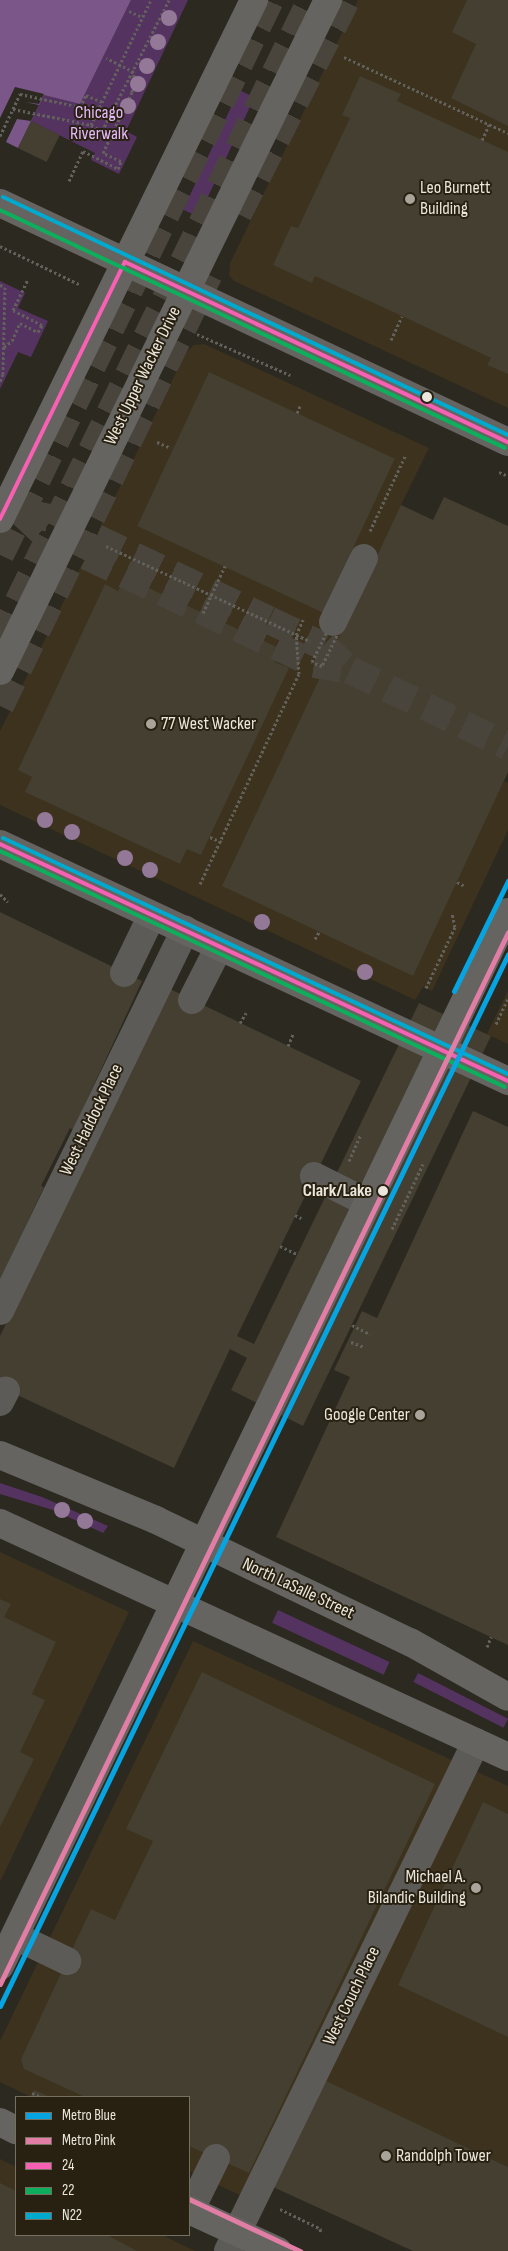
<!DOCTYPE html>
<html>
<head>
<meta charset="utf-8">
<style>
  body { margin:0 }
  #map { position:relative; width:508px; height:2251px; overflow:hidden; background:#2c2920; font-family:"Sofia Sans Condensed",sans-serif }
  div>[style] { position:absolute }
  .built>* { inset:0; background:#3c321d }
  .green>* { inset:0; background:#553361; transform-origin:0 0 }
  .water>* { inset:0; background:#7b5689 }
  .pier>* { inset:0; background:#2c2920 }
  .building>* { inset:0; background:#443f30; transform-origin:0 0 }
  .minor-tunnel>* { height:28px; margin-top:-14px; transform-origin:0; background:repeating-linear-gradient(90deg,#49453c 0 28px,transparent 0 42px) }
  .highway-tunnel>* { height:28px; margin-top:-14px; transform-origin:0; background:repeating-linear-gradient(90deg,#49453c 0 28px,transparent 0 42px) }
  .path>* { height:3px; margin-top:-1.5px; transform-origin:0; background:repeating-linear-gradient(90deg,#62615c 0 2.5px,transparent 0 5px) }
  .minor>* { height:28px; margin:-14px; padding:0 14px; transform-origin:14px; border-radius:14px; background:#5d5b57 }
  .major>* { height:28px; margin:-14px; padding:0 14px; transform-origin:14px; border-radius:14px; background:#666460 }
  .bus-1>* { height:4px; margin:-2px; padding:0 2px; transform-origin:2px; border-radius:2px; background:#f860b3 }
  .bus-2>* { height:4px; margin:-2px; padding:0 2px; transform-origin:2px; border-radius:2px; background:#0daf5c }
  .bus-3>* { height:4px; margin:-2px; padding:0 2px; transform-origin:2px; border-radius:2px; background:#00a9ce }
  .metro-1>* { height:5px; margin:-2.5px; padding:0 2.5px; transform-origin:2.5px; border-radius:2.5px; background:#06a4e0 }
  .metro-2>* { height:5px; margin:-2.5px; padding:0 2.5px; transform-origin:2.5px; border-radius:2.5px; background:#e27ea6 }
  .trees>* { width:16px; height:16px; margin:-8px; border-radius:50%; background:#937898 }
  .dots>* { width:14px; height:14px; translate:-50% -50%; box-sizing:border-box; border:2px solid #282111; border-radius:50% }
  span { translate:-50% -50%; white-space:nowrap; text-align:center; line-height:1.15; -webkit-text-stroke:4px #282111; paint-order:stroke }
  .park-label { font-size:18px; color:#e7b9fb }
  .poi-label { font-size:18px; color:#ebe6db }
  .left { translate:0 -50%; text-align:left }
  .right { translate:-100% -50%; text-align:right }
  .street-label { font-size:18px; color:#ebe6db }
  .stop-label { font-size:18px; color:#ebe6db; font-weight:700 }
  .legend { position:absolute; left:15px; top:2096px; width:175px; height:140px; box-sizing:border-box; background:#282111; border:1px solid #767062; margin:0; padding:6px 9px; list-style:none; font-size:15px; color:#ebe6db }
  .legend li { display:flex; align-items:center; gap:10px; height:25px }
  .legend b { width:25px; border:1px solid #767062 }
</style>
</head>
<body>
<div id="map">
  <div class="built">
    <i style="clip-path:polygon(358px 0,508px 0,508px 408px,234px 281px,229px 275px,230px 263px)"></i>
    <i style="clip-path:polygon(204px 344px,429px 448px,401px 505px,508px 772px,504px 781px,508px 783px,508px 830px,432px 991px,423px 987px,415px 1000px,0 805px,0 731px,186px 352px,194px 345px)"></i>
    <i style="clip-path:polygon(508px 990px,508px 1044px,487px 1034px)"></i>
    <i style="clip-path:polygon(0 1552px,129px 1612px,0 1882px)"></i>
    <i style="clip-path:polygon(193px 1641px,508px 1786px,508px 2167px,314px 2076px,252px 2201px,189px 2171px,189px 2097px,31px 2097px,0 2082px,0 2041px)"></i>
    <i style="clip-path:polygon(0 2159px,16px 2167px,16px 2235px,162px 2235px,195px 2251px,0 2251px)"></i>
  </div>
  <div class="green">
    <i style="clip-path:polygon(131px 0,188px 0,126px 131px,137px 137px,119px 174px,91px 160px,95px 153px,31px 121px,0 185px,0 119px,15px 87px,80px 104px)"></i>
    <i style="left:239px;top:90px;width:17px;height:132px;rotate:25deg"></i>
    <i style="clip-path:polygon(0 281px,25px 293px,18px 308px,48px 321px,31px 357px,18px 352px,0 389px)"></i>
    <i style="clip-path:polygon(0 1483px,42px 1497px,108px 1526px,103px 1533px,53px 1510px,0 1494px)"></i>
    <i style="left:278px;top:1610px;width:123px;height:14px;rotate:25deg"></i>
    <i style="left:418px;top:1673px;width:101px;height:10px;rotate:27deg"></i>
  </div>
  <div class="water">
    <i style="clip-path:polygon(0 0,131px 0,80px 104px,44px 95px,0 185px)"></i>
  </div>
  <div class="pier">
    <i style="clip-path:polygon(15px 87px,44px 94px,39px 104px,25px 102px,39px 105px,31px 121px,17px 119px,6px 142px,20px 149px,0 187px,0 118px)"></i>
  </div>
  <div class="building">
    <i style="clip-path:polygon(467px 0,508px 0,508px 126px,451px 98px,476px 44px,452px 32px)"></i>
    <i style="clip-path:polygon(360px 76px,401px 94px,397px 101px,508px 152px,508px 374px,487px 365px,491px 358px,402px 316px,315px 276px,312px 283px,273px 265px,291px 226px,298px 228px,350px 118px,342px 115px)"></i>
    <i style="left:31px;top:121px;width:32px;height:30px;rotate:26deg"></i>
    <i style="left:209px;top:372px;width:205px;height:170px;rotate:25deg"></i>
    <i style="clip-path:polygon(444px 497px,508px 526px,508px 772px,413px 976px,222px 886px,401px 505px,433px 520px)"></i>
    <i style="clip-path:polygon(125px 577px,281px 649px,275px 662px,289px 668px,201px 855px,187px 849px,180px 864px,25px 792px,32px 777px,18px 770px,105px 584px,118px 591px)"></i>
    <i style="clip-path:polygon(0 912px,142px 981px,73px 1130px,70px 1128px,41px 1186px,44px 1187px,0 1280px)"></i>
    <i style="clip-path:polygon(168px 988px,361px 1081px,237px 1336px,254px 1344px,419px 1003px,491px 1036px,303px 1426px,231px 1390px,247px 1358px,230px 1349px,174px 1468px,0 1387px,0 1336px)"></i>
    <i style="clip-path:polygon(473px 1111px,508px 1127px,508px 1645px,276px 1537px,350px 1377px,334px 1370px,362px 1311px,377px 1318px)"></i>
    <i style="clip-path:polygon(0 1599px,11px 1604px,4px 1617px,56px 1642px,32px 1694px,45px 1700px,20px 1752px,34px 1759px,0 1827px)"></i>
    <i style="clip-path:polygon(202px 1672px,435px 1784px,249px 2173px,189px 2146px,189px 2097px,85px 2097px,24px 2069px,21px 2059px,91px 1909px,115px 1920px,153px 1841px,126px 1829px)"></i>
    <i style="clip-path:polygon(483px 1802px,508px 1814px,508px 2037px,398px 1985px)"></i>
    <i style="clip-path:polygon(324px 2080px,508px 2167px,508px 2251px,413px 2251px,273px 2187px)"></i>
    <i style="clip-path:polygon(34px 2090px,50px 2097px,30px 2097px)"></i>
    <i style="clip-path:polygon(0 2183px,16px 2191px,16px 2235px,107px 2235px,137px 2251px,0 2251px)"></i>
  </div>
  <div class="minor-tunnel">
    <i style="left:238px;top:214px;width:240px;rotate:-63.2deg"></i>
    <i style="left:21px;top:512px;width:38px;rotate:12deg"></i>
    <i style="left:58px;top:520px;width:233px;rotate:25.4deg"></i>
    <i style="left:269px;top:620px;width:60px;rotate:25.7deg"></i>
    <i style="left:323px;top:646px;width:36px;rotate:42deg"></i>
    <i style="left:350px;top:670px;width:175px;rotate:25.7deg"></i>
    <i style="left:21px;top:512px;width:38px;rotate:43deg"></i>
    <i style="left:49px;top:538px;width:293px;rotate:25.4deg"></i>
    <i style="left:314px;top:664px;width:36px;rotate:9deg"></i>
    <i style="left:0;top:706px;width:479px;rotate:-64.2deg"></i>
  </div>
  <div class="highway-tunnel">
    <i style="left:0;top:555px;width:617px;rotate:-64.06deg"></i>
    <i style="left:0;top:640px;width:712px;rotate:-64.08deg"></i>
  </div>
  <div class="path">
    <i style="left:129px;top:11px;width:14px;rotate:25deg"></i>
    <i style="left:344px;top:57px;width:181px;rotate:24.9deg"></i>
    <i style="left:13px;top:109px;width:80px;rotate:11.6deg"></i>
    <i style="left:91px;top:125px;width:139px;rotate:-64.4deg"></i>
    <i style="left:91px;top:125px;width:13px;rotate:29deg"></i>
    <i style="left:102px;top:131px;width:147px;rotate:-62.9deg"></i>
    <i style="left:0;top:136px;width:47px;rotate:-64.5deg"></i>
    <i style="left:20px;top:94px;width:61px;rotate:12.2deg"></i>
    <i style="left:80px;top:107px;width:13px;rotate:-63deg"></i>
    <i style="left:86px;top:95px;width:17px;rotate:24deg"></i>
    <i style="left:482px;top:140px;width:17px;rotate:-65deg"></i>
    <i style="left:69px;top:181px;width:33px;rotate:-65deg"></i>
    <i style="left:83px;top:151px;width:39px;rotate:27deg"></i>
    <i style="left:118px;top:169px;width:9px;rotate:-69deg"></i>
    <i style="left:121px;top:161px;width:20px;rotate:-156deg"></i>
    <i style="left:103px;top:153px;width:68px;rotate:-64.6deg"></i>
    <i style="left:132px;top:92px;width:20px;rotate:-84deg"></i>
    <i style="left:134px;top:72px;width:31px;rotate:-153deg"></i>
    <i style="left:0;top:246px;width:90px;rotate:25.7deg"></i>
    <i style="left:0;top:285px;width:5px;rotate:22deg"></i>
    <i style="left:5px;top:287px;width:87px;rotate:91.3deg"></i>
    <i style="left:3px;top:374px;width:8px;rotate:113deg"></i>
    <i style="left:197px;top:334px;width:102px;rotate:23.8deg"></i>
    <i style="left:391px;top:340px;width:26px;rotate:-65deg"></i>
    <i style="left:4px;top:347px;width:10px;rotate:-37deg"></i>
    <i style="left:12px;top:341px;width:20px;rotate:-66deg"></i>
    <i style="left:20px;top:323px;width:20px;rotate:27deg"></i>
    <i style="left:38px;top:332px;width:8px;rotate:-60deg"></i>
    <i style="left:42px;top:325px;width:33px;rotate:-153deg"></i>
    <i style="left:13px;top:310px;width:34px;rotate:-64deg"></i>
    <i style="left:297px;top:413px;width:8px;rotate:-67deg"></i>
    <i style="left:157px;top:442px;width:15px;rotate:23deg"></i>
    <i style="left:499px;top:472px;width:10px;rotate:24deg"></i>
    <i style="left:370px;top:531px;width:85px;rotate:-64.9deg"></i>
    <i style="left:106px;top:546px;width:225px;rotate:25deg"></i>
    <i style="left:203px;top:613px;width:52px;rotate:-64.9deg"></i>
    <i style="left:329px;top:627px;width:11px;rotate:22deg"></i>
    <i style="left:339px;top:631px;width:39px;rotate:116deg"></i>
    <i style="left:322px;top:666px;width:11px;rotate:-158deg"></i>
    <i style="left:312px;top:662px;width:39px;rotate:-64deg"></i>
    <i style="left:210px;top:837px;width:13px;rotate:23deg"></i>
    <i style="left:457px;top:882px;width:9px;rotate:27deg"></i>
    <i style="left:200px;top:884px;width:232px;rotate:-64.8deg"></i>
    <i style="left:299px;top:674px;width:39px;rotate:-94deg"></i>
    <i style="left:296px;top:635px;width:17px;rotate:-65deg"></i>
    <i style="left:0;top:894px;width:11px;rotate:45deg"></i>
    <i style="left:315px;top:939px;width:8px;rotate:-60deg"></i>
    <i style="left:426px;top:988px;width:68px;rotate:-64.6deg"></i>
    <i style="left:455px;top:927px;width:14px;rotate:-102deg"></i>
    <i style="left:240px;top:1023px;width:12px;rotate:-59deg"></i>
    <i style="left:496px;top:1024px;width:29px;rotate:-65deg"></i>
    <i style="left:288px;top:1046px;width:13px;rotate:-67deg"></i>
    <i style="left:349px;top:1161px;width:30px;rotate:-66deg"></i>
    <i style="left:295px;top:1215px;width:7px;rotate:27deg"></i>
    <i style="left:392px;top:1229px;width:72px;rotate:-64.5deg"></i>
    <i style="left:280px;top:1246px;width:19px;rotate:25deg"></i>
    <i style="left:352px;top:1325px;width:20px;rotate:27deg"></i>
    <i style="left:351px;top:1342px;width:14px;rotate:21deg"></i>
    <i style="left:487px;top:1647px;width:11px;rotate:-68deg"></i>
    <i style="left:32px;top:2093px;width:10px;rotate:24deg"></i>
    <i style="left:280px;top:2209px;width:46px;rotate:26deg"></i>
    <i style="left:321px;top:2229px;width:4px;rotate:117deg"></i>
  </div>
  <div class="minor">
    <i style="left:333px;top:622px;width:71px;rotate:-64.2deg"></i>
    <i style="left:124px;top:973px;width:64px;rotate:-64.2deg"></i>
    <i style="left:192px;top:1000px;width:59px;rotate:-63deg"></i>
    <i style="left:314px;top:1176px;width:58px;rotate:26.6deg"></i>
    <i style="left:0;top:1311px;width:424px;rotate:-64.1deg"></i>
    <i style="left:0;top:1402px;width:13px;rotate:-63deg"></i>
    <i style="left:15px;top:1936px;width:58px;rotate:25.7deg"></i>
    <i style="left:190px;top:2211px;width:59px;rotate:-63.9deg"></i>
    <i style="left:228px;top:2251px;width:566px;rotate:-64.02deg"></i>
  </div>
  <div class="major">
    <i style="left:0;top:203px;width:561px;rotate:25.2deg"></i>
    <i style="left:0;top:519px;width:578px;rotate:-63.92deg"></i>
    <i style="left:0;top:671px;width:747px;rotate:-63.95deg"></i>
    <i style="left:0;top:844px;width:561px;rotate:25.01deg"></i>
    <i style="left:0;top:1455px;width:169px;rotate:22.6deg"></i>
    <i style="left:156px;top:1520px;width:282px;rotate:25.7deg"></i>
    <i style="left:410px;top:1642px;width:112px;rotate:29.3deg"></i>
    <i style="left:0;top:1523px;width:559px;rotate:24.73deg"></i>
    <i style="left:0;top:1966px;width:1170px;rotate:-64.27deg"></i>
    <i style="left:0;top:2122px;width:18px;rotate:27deg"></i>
    <i style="left:189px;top:2210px;width:98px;rotate:24.7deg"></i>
  </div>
  <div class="bus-1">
    <i style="left:125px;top:262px;width:423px;rotate:25.2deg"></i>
    <i style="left:0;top:519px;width:286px;rotate:-64.1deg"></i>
    <i style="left:0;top:844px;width:561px;rotate:25.01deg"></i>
  </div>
  <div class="bus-2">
    <i style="left:0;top:210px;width:558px;rotate:25.23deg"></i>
    <i style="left:0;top:851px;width:557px;rotate:25.05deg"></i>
  </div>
  <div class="bus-3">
    <i style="left:3px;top:197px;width:558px;rotate:25.23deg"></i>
    <i style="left:3px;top:838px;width:557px;rotate:25.05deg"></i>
  </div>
  <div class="metro-1">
    <i style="left:454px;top:991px;width:123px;rotate:-63.9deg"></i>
    <i style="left:0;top:2006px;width:1168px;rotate:-64.22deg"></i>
  </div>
  <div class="metro-2">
    <i style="left:0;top:1984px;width:1168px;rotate:-64.22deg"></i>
    <i style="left:189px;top:2199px;width:123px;rotate:25.1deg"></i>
  </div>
  <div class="trees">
    <i style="left:169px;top:18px"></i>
    <i style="left:158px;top:42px"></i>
    <i style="left:147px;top:66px"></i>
    <i style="left:138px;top:84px"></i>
    <i style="left:128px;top:106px"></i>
    <i style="left:45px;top:820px"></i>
    <i style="left:72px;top:832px"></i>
    <i style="left:125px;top:858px"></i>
    <i style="left:150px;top:870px"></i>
    <i style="left:262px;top:922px"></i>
    <i style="left:365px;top:972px"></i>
    <i style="left:62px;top:1510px"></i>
    <i style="left:85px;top:1521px"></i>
  </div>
  <div class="dots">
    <i style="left:410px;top:199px;background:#a8a49a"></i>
    <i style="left:427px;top:397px;background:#ebe6db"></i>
    <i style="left:151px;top:724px;background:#a8a49a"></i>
    <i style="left:383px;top:1191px;background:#ebe6db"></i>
    <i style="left:420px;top:1415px;background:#a8a49a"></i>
    <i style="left:476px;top:1888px;background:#a8a49a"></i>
    <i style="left:386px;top:2156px;background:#a8a49a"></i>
  </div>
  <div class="park-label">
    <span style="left:99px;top:124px">Chicago<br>Riverwalk</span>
  </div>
  <div class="poi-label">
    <span class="left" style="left:420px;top:199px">Leo Burnett<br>Building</span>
    <span class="left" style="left:161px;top:724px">77 West Wacker</span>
    <span class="right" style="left:410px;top:1415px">Google Center</span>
    <span class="right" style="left:466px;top:1888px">Michael A.<br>Bilandic Building</span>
    <span class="left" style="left:396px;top:2156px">Randolph Tower</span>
  </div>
  <div class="street-label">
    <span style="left:143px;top:376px;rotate:-64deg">West Upper Wacker Drive</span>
    <span style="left:92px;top:1120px;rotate:-64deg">West Haddock Place</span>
    <span style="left:298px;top:1589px;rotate:25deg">North LaSalle Street</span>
    <span style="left:352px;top:1996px;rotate:-64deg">West Couch Place</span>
  </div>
  <div class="stop-label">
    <span class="right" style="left:372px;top:1191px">Clark/Lake</span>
  </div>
  <ul class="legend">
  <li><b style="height:6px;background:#06a4e0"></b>Metro Blue</li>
  <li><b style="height:6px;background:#e27ea6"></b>Metro Pink</li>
  <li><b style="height:6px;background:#f860b3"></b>24</li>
  <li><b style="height:6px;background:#0daf5c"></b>22</li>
  <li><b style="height:6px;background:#00a9ce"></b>N22</li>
  </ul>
</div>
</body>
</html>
